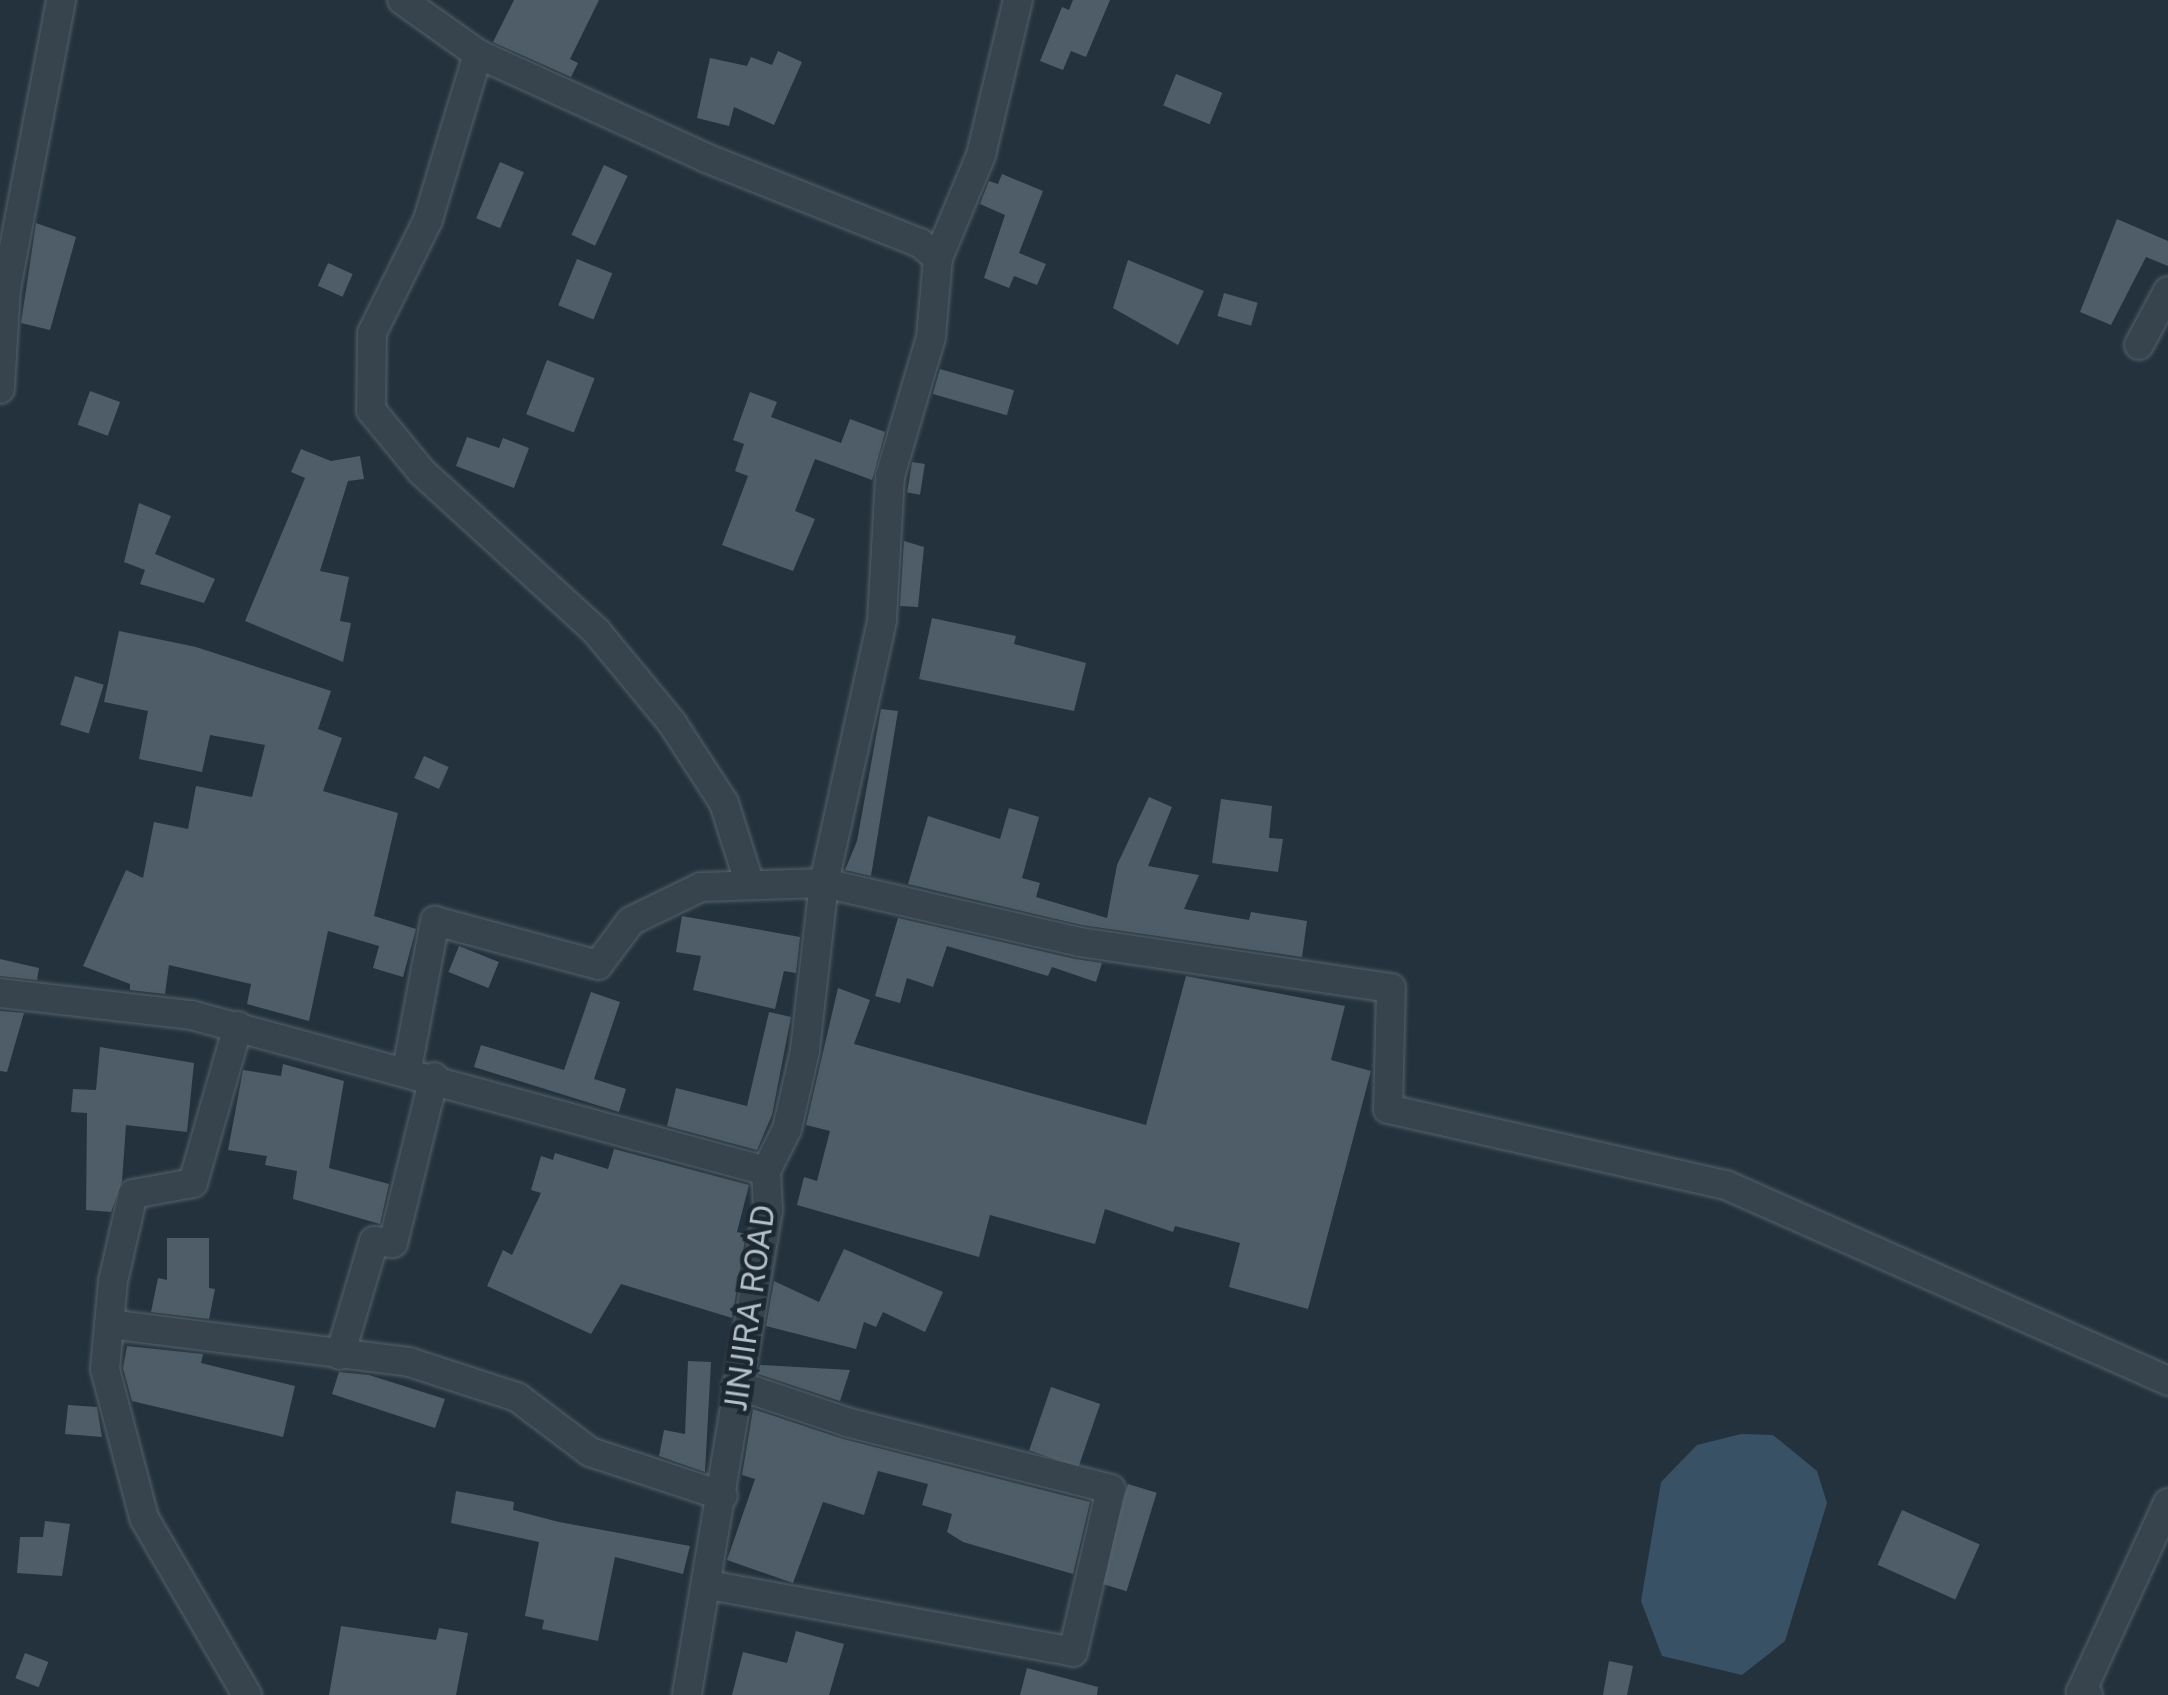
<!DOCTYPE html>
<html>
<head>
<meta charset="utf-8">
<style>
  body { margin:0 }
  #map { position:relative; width:2168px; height:1695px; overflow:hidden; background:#24323d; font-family:"Public Sans",sans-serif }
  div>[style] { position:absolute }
  .water>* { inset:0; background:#395164 }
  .building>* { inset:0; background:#4e5d68; transform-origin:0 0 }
  .roads { filter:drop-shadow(0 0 2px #56626b) drop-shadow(0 0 2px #56626b) }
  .street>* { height:28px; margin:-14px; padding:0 14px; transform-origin:14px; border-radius:14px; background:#38444d }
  span { translate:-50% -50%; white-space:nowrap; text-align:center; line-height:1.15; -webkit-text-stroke:9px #1d2932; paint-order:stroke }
  .street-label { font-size:32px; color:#b4bfc8 }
</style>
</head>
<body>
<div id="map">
  <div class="water">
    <i style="clip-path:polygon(1741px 1434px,1773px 1435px,1817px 1471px,1827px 1503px,1785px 1641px,1742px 1675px,1662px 1656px,1641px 1601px,1661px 1482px,1697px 1445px)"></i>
  </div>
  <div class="building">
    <i style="clip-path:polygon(514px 0,599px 0,570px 59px,578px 63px,571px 77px,493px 42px)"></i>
    <i style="clip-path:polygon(1073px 0,1110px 0,1086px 57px,1071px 51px,1063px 70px,1040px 61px,1062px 7px,1069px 10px)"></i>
    <i style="clip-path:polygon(778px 51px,802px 62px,774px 125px,734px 107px,729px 126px,697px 118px,710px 58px,747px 66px,751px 57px,772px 65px)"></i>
    <i style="left:1176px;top:74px;width:50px;height:34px;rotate:22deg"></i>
    <i style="left:500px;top:162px;width:26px;height:61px;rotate:23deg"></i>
    <i style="left:604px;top:165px;width:26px;height:77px;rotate:25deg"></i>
    <i style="clip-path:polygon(1002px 174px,1043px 191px,1019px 253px,1046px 264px,1037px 285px,1014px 276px,1009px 288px,984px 278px,1005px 215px,980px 204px,989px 181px,998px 184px)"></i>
    <i style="clip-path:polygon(2117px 219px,2168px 241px,2168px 266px,2146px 257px,2111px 325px,2080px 312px)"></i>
    <i style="clip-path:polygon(36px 223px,76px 237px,50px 330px,21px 323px)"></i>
    <i style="left:577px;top:259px;width:38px;height:50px;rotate:22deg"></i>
    <i style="clip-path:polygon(1128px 260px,1204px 291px,1178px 345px,1113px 308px)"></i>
    <i style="left:328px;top:263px;width:27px;height:25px;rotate:24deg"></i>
    <i style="left:1224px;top:293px;width:35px;height:24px;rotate:16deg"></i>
    <i style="left:547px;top:360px;width:51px;height:58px;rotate:21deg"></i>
    <i style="left:940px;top:369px;width:77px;height:26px;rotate:16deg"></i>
    <i style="left:90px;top:391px;width:32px;height:36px;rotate:20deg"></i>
    <i style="clip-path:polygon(750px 392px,777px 402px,771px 417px,841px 443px,850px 419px,885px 432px,872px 480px,815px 459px,795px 511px,815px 519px,793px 571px,722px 545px,748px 476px,735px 471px,744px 444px,733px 440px)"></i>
    <i style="clip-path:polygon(467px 437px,499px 448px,503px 438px,529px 448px,514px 488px,456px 466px)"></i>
    <i style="clip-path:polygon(301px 449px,331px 461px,360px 456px,364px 479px,348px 481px,320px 571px,349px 577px,340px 621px,351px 623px,343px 662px,245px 621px,305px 478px,291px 472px)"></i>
    <i style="left:912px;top:462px;width:13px;height:31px;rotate:9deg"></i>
    <i style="clip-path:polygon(139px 503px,171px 516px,155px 554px,215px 579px,204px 603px,140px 584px,145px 570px,124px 562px)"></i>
    <i style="clip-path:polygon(904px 541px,924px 547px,918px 607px,900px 606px)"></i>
    <i style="clip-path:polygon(932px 618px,1016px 636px,1014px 644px,1086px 663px,1074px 711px,919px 679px)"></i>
    <i style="clip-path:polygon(119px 631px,196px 647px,331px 691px,318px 729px,342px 738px,323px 791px,398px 813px,374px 916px,416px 929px,403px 977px,373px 968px,379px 946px,328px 931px,309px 1021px,247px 1004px,251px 984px,169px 965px,165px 994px,130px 990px,130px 984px,83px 966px,126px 870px,143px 878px,154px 822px,188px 829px,196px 786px,252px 797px,265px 745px,210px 735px,202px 772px,139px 759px,148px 711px,104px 702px)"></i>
    <i style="left:75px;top:676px;width:30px;height:51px;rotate:17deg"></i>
    <i style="clip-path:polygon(881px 709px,898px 711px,871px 876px,845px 870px,857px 841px)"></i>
    <i style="left:424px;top:756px;width:27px;height:24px;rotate:24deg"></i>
    <i style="clip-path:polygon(1149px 797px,1172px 807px,1148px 866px,1199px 875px,1184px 909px,1249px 920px,1251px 912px,1307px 921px,1302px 957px,1082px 925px,908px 884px,928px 816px,1000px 839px,1009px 808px,1039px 817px,1022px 878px,1040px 883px,1036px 897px,1107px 918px,1117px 865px)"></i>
    <i style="clip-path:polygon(1221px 799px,1272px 806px,1269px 838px,1283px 839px,1278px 872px,1212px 863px)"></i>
    <i style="clip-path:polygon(682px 916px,800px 937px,796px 973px,784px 971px,775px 1009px,693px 990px,701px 956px,676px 952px)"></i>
    <i style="clip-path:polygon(898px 918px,1075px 959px,1102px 963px,1096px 982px,1052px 967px,1048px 976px,947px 946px,933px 987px,907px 978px,900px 1003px,875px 996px)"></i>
    <i style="left:459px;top:946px;width:43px;height:28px;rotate:22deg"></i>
    <i style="clip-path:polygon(0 959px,39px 968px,37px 980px,0 976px)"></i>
    <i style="clip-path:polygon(1186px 976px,1345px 1006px,1331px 1060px,1371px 1071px,1308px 1309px,1229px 1287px,1240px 1243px,1175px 1226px,1173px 1232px,1105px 1209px,1095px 1244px,990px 1215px,979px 1257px,797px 1205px,804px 1177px,817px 1181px,830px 1131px,806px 1125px,838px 988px,870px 1000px,854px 1044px,1146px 1125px)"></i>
    <i style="clip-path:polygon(591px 992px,620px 1002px,594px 1079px,626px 1089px,619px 1112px,474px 1067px,481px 1045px,564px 1070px)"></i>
    <i style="clip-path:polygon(0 1011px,24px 1013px,7px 1072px,0 1071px)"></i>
    <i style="clip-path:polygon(769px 1012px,791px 1017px,772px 1115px,757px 1150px,667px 1126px,676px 1088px,747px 1106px)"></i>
    <i style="clip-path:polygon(100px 1047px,194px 1063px,187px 1132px,126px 1125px,122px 1181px,111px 1212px,86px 1210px,87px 1113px,71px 1112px,73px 1089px,96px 1090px)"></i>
    <i style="clip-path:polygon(283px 1064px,344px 1081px,329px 1168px,389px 1184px,380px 1224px,293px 1199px,297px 1171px,265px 1165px,267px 1156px,228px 1150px,243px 1070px,281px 1076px)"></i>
    <i style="clip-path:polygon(614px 1149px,749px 1185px,737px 1232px,746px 1234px,732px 1318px,621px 1284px,591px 1334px,487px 1286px,503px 1250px,512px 1255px,541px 1193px,531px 1190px,541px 1156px,553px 1160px,555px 1153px,608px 1169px)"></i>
    <i style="clip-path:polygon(167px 1238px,209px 1238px,209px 1288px,215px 1289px,209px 1319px,151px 1312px,158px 1278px,167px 1280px)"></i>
    <i style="clip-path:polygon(844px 1249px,943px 1292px,925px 1332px,883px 1312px,876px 1327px,864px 1322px,856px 1349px,766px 1326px,774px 1281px,819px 1302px)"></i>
    <i style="clip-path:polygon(127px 1346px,203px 1354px,201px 1363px,295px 1386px,283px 1437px,132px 1401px,123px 1368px)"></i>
    <i style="clip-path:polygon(688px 1361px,711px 1362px,705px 1472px,659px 1456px,664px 1430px,685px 1434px)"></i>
    <i style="clip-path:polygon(760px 1365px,850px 1370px,840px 1401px,758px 1374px)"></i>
    <i style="clip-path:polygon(339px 1372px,369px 1375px,445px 1399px,435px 1428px,332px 1394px)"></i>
    <i style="left:1051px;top:1387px;width:52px;height:67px;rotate:19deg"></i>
    <i style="clip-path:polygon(68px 1405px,97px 1407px,102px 1437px,65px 1434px)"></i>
    <i style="clip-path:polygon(753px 1409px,843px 1439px,1090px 1502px,1073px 1574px,963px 1542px,947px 1532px,952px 1514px,922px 1505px,928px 1484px,878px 1471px,864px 1515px,823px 1502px,793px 1583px,727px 1560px,755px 1479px,742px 1475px)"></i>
    <i style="left:1128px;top:1484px;width:30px;height:103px;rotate:17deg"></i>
    <i style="clip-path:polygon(456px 1491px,514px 1502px,513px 1510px,559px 1522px,690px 1546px,683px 1574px,615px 1557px,598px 1641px,542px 1629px,544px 1620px,525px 1616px,539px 1542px,451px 1523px)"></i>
    <i style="left:1902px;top:1510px;width:85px;height:60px;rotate:24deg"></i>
    <i style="clip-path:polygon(45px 1521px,70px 1524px,62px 1576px,17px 1573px,20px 1537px,43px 1537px)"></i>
    <i style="clip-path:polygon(341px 1626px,436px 1640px,439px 1628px,468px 1633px,456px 1695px,329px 1695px)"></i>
    <i style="clip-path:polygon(796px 1631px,844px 1644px,829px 1695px,732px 1695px,743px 1652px,787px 1663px)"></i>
    <i style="left:25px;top:1653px;width:25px;height:27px;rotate:21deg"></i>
    <i style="clip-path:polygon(1609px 1661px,1633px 1666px,1627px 1695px,1603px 1695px)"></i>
    <i style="clip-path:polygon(1027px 1668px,1098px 1687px,1097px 1695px,1020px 1695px)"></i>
  </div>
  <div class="roads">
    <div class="street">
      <i style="left:402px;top:0;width:93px;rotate:35.4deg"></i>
      <i style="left:478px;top:54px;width:251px;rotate:24.5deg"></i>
      <i style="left:706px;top:158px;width:230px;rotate:21.7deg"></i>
      <i style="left:920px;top:243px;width:23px;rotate:40deg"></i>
      <i style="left:938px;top:258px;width:79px;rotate:95.1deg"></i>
      <i style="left:931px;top:337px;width:145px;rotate:106.4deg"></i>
      <i style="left:890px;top:476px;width:145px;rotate:93.2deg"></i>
      <i style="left:882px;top:621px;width:268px;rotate:102.5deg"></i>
      <i style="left:824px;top:883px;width:169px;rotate:96.5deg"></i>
      <i style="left:805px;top:1051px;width:80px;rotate:103deg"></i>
      <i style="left:787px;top:1129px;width:47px;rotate:116.6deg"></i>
      <i style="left:478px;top:54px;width:173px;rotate:106.8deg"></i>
      <i style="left:428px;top:220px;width:126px;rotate:116.4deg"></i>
      <i style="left:372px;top:333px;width:77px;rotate:90.7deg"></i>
      <i style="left:371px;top:410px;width:80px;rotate:50.6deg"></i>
      <i style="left:422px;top:472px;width:236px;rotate:42.4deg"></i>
      <i style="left:596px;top:631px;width:119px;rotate:50.4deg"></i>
      <i style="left:672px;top:723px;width:95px;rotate:57deg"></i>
      <i style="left:724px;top:803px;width:86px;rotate:72.4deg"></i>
      <i style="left:938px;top:258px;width:112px;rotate:-67.3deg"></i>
      <i style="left:981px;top:155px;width:159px;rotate:-76.6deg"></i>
      <i style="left:2139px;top:345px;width:61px;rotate:-61.8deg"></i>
      <i style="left:0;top:389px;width:100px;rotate:-86.6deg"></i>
      <i style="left:6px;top:289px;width:294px;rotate:-79.2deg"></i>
      <i style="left:0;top:993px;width:192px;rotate:6.6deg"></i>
      <i style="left:191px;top:1015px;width:596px;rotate:15.18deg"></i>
      <i style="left:766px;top:1171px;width:39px;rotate:87deg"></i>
      <i style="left:768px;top:1210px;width:492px;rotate:99.5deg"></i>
      <i style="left:238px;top:1026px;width:163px;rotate:106deg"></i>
      <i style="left:193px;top:1183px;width:61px;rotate:169.6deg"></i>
      <i style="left:133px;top:1194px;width:89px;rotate:102.9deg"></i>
      <i style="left:113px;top:1281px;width:88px;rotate:95.2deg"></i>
      <i style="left:105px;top:1369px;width:154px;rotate:75.3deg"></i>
      <i style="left:144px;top:1518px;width:205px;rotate:59.8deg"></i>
      <i style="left:407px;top:1069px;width:151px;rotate:-79.3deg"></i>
      <i style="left:435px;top:921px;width:169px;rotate:15.1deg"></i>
      <i style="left:598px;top:965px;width:55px;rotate:-53.1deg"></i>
      <i style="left:631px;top:921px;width:78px;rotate:-25.9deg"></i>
      <i style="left:701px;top:887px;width:123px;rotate:-1.9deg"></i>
      <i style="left:824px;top:883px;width:262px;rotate:13deg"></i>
      <i style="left:1079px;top:942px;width:315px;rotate:8.4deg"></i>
      <i style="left:1391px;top:988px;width:121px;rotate:91.4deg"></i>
      <i style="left:1388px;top:1109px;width:346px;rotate:12.7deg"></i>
      <i style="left:1726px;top:1185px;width:484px;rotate:23.9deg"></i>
      <i style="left:109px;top:1324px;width:302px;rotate:7.2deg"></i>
      <i style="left:409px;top:1362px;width:114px;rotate:18deg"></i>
      <i style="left:517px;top:1397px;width:91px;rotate:37deg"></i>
      <i style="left:590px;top:1452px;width:140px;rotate:18.3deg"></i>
      <i style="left:340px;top:1355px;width:119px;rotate:-73.4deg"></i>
      <i style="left:374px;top:1241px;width:19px;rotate:6deg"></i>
      <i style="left:393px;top:1243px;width:171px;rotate:-76.1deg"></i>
      <i style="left:709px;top:1585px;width:370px;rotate:10.4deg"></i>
      <i style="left:1073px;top:1652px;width:167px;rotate:-76.9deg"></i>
      <i style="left:1111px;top:1489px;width:272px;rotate:-165.8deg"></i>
      <i style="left:847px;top:1422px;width:116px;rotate:-161.4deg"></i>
      <i style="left:2088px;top:1695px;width:8px;rotate:-157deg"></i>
      <i style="left:2081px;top:1692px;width:208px;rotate:-65.3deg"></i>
    </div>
  </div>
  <div class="street-label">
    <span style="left:750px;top:1308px;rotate:-82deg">JINJIRA ROAD</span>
  </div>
</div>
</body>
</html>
